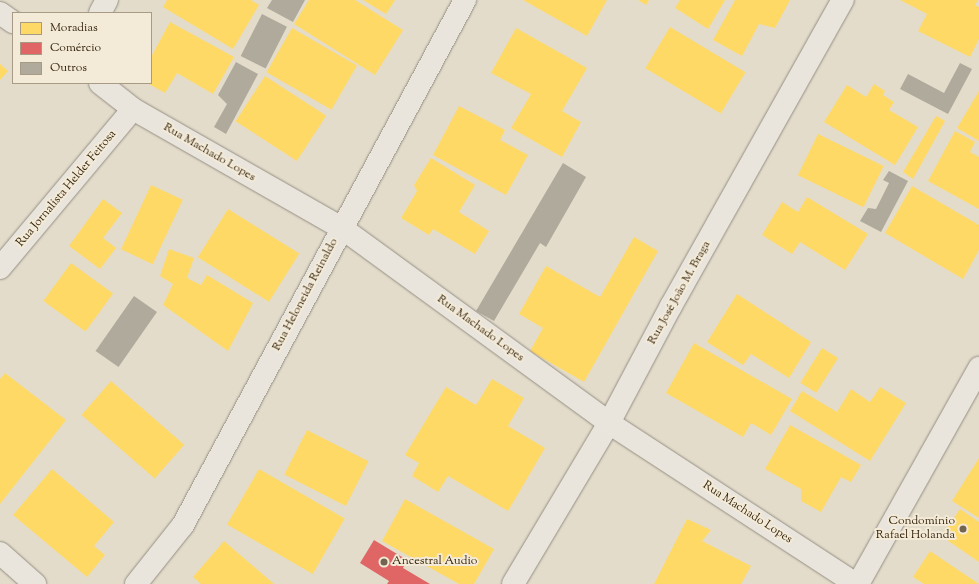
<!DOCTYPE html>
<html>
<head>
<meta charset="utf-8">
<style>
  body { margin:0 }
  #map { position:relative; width:979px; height:584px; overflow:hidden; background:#e3dccb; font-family:"Sorts Mill Goudy",serif }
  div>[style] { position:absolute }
  .homes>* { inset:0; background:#ffd966; transform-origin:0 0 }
  .shops>* { inset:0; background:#e06666 }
  .building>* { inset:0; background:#b0aa9d; transform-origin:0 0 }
  .roads { filter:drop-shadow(0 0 1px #958f82) drop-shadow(0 0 1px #958f82) }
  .minor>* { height:22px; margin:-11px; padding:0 11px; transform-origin:11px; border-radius:11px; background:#e9e5dd }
  .dots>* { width:11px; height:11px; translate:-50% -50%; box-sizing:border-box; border:2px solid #f3ead7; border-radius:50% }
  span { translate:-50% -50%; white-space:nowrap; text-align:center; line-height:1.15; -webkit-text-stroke:4px #f3ead7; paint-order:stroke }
  .street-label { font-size:12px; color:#35240c }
  .poi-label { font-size:12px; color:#35240c }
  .right { translate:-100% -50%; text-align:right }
  .left { translate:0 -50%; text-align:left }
  .legend { position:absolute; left:12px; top:12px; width:140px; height:72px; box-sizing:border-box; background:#f3ead7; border:1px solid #a79b86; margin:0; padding:5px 7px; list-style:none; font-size:12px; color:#35240c }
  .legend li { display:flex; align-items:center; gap:8px; height:20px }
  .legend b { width:20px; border:1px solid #a79b86 }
</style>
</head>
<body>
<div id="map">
  <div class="homes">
    <i style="clip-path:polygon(167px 0,251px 0,259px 5px,233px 49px,163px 7px)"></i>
    <i style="clip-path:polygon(309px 0,355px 0,403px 30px,375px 75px,294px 24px)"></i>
    <i style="clip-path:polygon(363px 0,395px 0,386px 14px)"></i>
    <i style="clip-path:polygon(523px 0,607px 0,587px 36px)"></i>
    <i style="clip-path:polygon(638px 0,649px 0,646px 5px)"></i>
    <i style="clip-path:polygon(680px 0,725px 0,708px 29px,675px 8px)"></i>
    <i style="clip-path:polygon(735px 0,790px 0,775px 28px,759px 24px,742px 56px,713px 40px)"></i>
    <i style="clip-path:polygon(900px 0,978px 0,975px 5px,979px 7px,979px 39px,970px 57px,918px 31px,927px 14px)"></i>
    <i style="clip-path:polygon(170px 22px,234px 57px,213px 94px,177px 73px,165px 93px,147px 83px,151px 83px,151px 57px)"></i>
    <i style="left:670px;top:27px;width:88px;height:48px;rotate:31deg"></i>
    <i style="left:292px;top:28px;width:75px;height:51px;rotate:30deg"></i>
    <i style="clip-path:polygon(516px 28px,587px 68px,562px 111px,581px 122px,562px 157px,511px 128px,531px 94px,491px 73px)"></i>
    <i style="clip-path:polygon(0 64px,8px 71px,0 80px)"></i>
    <i style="left:265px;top:76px;width:73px;height:54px;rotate:33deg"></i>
    <i style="clip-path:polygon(874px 84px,885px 91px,883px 95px,894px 102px,889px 110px,918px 127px,895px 165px,824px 122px,847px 85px,866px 97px)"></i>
    <i style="clip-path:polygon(979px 91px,979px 141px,957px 128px)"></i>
    <i style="clip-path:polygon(459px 106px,505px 130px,500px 140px,528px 155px,506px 195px,433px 155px)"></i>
    <i style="clip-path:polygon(936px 116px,945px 121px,913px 179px,903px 172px)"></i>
    <i style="clip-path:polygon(955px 131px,975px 142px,970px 152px,979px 157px,979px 209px,928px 181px)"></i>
    <i style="left:818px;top:134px;width:73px;height:46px;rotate:26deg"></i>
    <i style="clip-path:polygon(431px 158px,475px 185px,459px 212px,489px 231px,475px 254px,433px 229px,429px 235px,401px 218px,417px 191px,414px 185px)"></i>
    <i style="left:151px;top:185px;width:35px;height:71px;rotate:25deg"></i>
    <i style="clip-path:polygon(912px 186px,979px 225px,979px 250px,963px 279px,885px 233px)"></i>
    <i style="clip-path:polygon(807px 197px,868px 234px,845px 270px,800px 242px,792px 254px,762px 235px,782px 202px,798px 212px)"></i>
    <i style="clip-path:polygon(103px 199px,122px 213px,103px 238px,116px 248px,100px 269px,69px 246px)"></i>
    <i style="left:228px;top:209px;width:84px;height:57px;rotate:32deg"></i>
    <i style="clip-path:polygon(634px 237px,658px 251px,584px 382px,530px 351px,543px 328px,519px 314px,546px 266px,600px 297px)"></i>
    <i style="clip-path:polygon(169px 249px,194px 258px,187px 278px,201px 285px,207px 275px,253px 303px,228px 351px,163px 305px,173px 284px,160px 276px)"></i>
    <i style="left:71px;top:263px;width:52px;height:47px;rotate:36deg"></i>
    <i style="clip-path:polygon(737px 294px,811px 342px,789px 378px,751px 354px,743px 365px,707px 342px)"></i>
    <i style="clip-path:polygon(694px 343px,792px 399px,771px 435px,751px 423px,743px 437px,666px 393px)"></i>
    <i style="left:822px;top:348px;width:19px;height:41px;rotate:32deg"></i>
    <i style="clip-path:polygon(5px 373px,66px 420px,0 504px,0 379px)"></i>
    <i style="clip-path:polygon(492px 379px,524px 398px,508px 426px,545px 448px,508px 511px,448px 476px,438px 492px,412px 476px,419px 463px,405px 455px,446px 387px,476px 405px)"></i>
    <i style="left:111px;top:381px;width:97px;height:45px;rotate:41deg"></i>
    <i style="clip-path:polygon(880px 387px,906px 403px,870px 461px,790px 411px,802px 391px,837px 412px,851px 389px,870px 402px)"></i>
    <i style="clip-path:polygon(790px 425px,861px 465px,851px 482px,841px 477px,821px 512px,801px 501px,801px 489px,765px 469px)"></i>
    <i style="left:307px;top:430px;width:69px;height:50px;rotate:27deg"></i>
    <i style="clip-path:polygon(979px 458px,979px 518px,952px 501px)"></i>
    <i style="clip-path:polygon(52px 469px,114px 522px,94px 546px,105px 555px,87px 577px,13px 515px)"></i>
    <i style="left:259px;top:469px;width:99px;height:64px;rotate:30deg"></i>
    <i style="clip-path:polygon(405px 499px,494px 549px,474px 584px,459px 584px,382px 541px)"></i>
    <i style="clip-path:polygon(960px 509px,979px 522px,979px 562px,941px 536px)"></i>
    <i style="clip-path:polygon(687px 519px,711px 530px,702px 541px,751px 566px,741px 584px,654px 584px)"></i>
    <i style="clip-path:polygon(224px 541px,274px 584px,201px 584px,193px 577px)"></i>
    <i style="clip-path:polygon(930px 551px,979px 584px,924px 584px,913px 577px)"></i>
  </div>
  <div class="shops">
    <i style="clip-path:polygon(374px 540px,407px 560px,403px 568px,430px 584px,387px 584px,389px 581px,360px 563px)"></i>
  </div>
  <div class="building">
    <i style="clip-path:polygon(272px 0,305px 0,293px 22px,267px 8px)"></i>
    <i style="left:262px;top:14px;width:28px;height:47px;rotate:27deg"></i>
    <i style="clip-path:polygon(236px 62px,258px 74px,226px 134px,214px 127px,227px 104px,218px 95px)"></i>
    <i style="clip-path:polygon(960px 63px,972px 69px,948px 114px,900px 89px,908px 74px,944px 93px)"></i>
    <i style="clip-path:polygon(563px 163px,586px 177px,546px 247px,540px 243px,494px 321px,476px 311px)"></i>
    <i style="clip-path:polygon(889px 171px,908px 181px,881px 232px,860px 221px,868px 208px,876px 209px,889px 183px,883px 180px)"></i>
    <i style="left:134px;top:296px;width:28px;height:67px;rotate:35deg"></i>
  </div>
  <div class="roads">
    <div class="minor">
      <i style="left:0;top:13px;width:16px;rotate:35deg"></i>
      <i style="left:100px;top:13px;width:15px;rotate:-62deg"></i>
      <i style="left:100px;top:83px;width:42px;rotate:38.2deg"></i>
      <i style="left:133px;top:109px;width:241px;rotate:29.7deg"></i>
      <i style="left:342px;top:228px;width:331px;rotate:36.1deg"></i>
      <i style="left:609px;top:423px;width:295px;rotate:33.1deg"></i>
      <i style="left:0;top:268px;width:207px;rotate:-50.1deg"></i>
      <i style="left:0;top:553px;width:47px;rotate:41.5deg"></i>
      <i style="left:136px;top:584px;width:75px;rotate:-51.5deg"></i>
      <i style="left:183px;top:525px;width:596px;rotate:-61.76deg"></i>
      <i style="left:513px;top:584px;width:187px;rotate:-59.2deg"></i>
      <i style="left:609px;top:423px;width:132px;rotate:-62.1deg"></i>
      <i style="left:671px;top:306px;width:351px;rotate:-60.7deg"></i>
      <i style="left:858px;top:584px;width:248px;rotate:-60.7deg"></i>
    </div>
  </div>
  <div class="dots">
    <i style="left:963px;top:529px;background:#72644f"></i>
    <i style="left:384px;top:562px;background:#72644f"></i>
  </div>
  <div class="street-label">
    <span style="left:209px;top:153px;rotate:30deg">Rua Machado Lopes</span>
    <span style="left:67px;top:189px;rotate:-50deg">Rua Jornalista Helder Feitosa</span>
    <span style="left:680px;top:293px;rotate:-61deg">Rua José João M. Braga</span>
    <span style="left:306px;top:295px;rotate:-62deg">Rua Heloneida Reinaldo</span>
    <span style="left:480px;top:329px;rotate:36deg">Rua Machado Lopes</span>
    <span style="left:747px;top:513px;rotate:33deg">Rua Machado Lopes</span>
  </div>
  <div class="poi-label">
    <span class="right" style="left:955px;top:529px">Condomínio<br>Rafael Holanda</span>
    <span class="left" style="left:392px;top:562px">Ancestral Audio</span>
  </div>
  <ul class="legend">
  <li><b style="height:11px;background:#ffd966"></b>Moradias</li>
  <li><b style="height:11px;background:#e06666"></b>Comércio</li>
  <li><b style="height:11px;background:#b0aa9d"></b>Outros</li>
  </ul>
</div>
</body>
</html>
